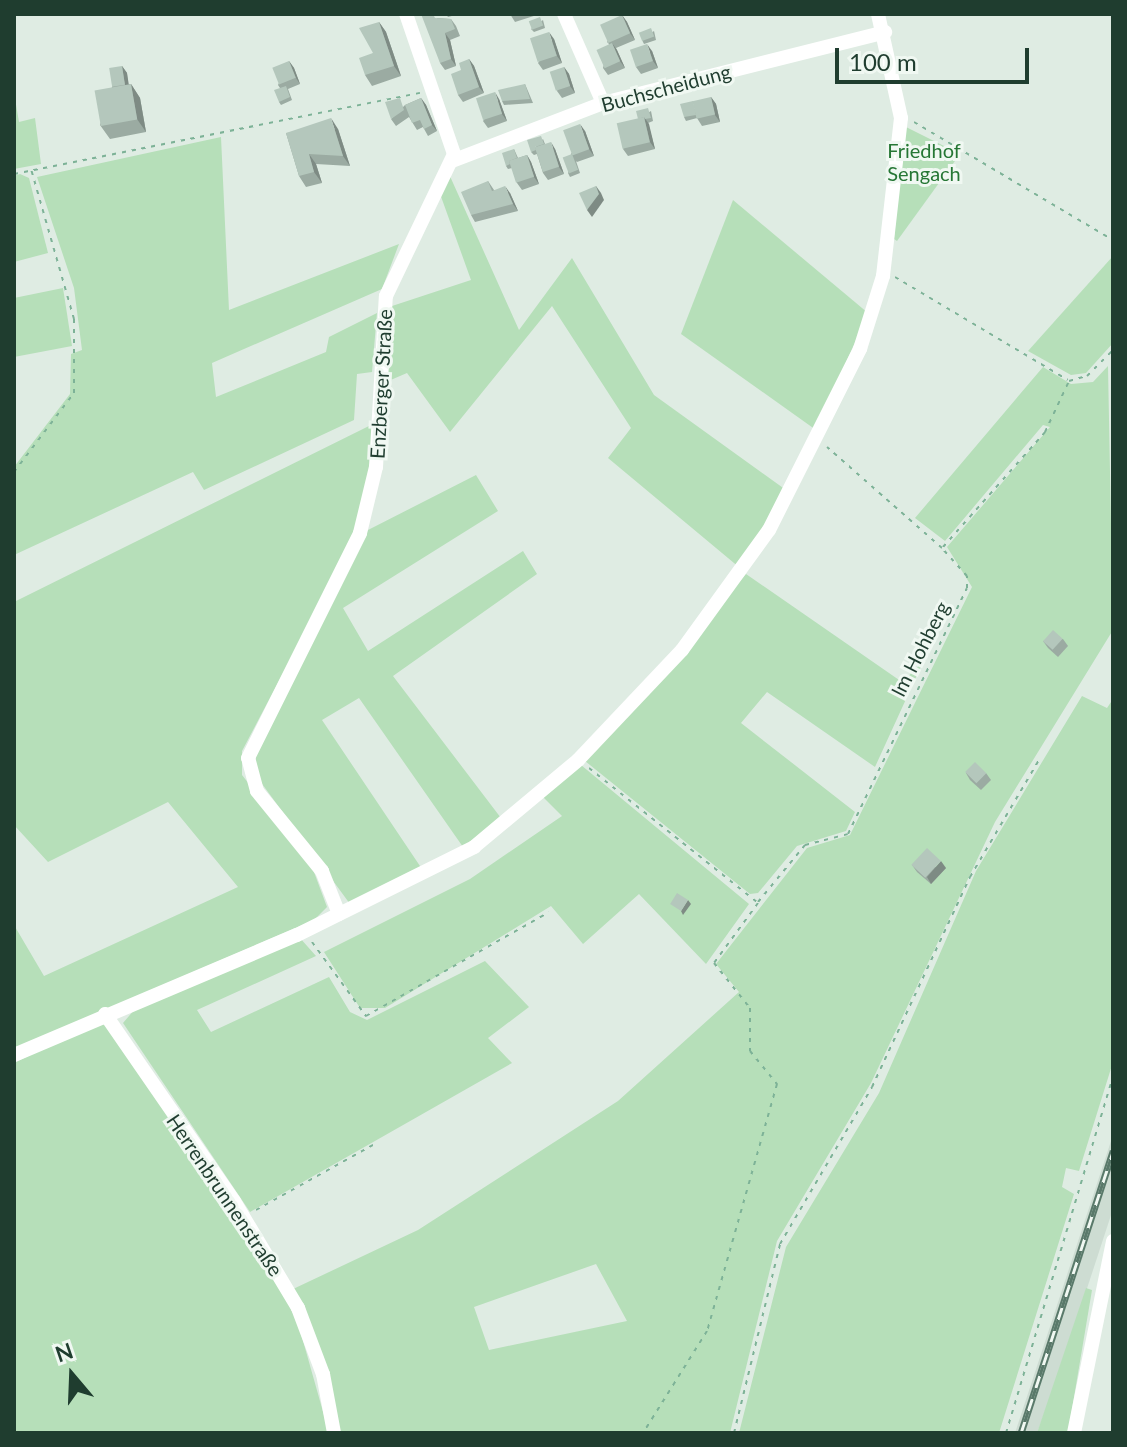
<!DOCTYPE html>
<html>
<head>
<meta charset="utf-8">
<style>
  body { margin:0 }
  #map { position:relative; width:1127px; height:1447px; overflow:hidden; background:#dfece3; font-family:Lato,sans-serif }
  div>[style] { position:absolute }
  .built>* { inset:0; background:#cddcd2 }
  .green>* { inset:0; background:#b6dfb9 }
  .path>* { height:2px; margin-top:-1px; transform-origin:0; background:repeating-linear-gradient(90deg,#7db297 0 4px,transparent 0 10px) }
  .minor>* { height:14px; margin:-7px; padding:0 7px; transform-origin:7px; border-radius:7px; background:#fff }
  .rail>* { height:7px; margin-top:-3.5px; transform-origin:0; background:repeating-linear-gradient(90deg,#f0f8f2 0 12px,#59796a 0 24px); box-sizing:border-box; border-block:2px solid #59796a }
  .wall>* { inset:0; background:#9baba2 }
  .shaded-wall>* { inset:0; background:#7e8b84 }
  .building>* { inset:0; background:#b4c7bc; transform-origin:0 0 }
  span { translate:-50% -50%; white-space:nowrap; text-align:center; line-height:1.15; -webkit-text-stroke:6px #f0f8f2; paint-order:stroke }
  .street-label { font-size:20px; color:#1f3d2f }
  .park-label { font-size:20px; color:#267735 }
  .frame { position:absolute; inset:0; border:16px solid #1f3d2f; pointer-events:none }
  .north { position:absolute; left:32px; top:1335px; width:80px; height:80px; -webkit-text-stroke:6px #f0f8f2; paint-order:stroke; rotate:341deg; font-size:22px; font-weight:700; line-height:32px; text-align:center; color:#1f3d2f }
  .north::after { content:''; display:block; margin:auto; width:28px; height:36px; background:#1f3d2f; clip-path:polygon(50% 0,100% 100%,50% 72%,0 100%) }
  .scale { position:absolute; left:835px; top:48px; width:194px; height:36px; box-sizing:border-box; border:4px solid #1f3d2f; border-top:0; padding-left:10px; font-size:24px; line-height:28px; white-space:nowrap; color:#1f3d2f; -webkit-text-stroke:6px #f0f8f2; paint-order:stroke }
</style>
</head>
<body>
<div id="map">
  <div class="built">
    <i style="clip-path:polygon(1113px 1135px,1113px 1209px,1059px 1374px,1037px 1433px,1015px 1433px)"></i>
  </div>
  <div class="green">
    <i style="clip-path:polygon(14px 93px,19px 122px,35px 118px,41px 164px,14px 169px)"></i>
    <i style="clip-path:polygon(904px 126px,960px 154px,897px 241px,894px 239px)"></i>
    <i style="clip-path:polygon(221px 137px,229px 310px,399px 244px,382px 289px,212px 363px,216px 397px,326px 352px,329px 337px,377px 313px,372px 372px,357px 374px,354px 420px,204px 490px,193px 472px,14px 555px,14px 467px,70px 394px,71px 354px,82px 350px,74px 288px,37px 177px)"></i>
    <i style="clip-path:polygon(20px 174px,29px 178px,48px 253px,14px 262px,14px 176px)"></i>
    <i style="clip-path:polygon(449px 174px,519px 330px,572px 258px,654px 395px,786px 490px,740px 568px,608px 458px,631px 428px,552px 306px,450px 432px,407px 373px,386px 382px,389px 307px,471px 280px,439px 191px)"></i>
    <i style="clip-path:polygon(733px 200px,868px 313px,816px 430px,681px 334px)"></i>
    <i style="clip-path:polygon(1113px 256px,1113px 343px,1086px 373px,1071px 375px,1028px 351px)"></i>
    <i style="clip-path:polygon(63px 288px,72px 346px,14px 357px,14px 298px)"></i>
    <i style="clip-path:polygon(evenodd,1108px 366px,1113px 630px,995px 822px,871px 1083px,777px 1241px,730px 1433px,337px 1433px,291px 1290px,418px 1230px,618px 1101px,739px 992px,716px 964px,807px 848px,850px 835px,972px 587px,947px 547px,1050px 427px,1043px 425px,945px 541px,915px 518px,1043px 367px,1071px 384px,1093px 382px,1108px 366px,596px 1264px,627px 1321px,489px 1350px,474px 1307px,596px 1264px)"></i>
    <i style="clip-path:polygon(375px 423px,368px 491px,351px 544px,242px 751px,242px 775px,311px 864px,327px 907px,314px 920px,14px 1049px,14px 925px,44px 976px,238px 887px,168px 802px,48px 862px,14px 825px,14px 602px)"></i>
    <i style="clip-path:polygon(476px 475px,498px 511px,343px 608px,368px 651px,523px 551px,537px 574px,393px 676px,504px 822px,463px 847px,359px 698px,322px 720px,422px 869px,350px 904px,257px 777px,255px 755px,368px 530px)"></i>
    <i style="clip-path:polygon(746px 574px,902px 682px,923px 662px,875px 767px,767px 692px,741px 723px,855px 812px,846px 831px,797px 846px,758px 893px,750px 894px,585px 761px)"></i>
    <i style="clip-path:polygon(1082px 696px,1107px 708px,1113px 699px,1113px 1062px,1079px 1171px,1066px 1168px,1062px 1187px,1074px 1194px,999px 1433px,739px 1433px,786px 1247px,879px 1093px,976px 871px)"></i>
    <i style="clip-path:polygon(581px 765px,749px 904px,706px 964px,639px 894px,583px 944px,551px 906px,385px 1008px,360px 1008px,324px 952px,470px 879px,562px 816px,543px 797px)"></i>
    <i style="clip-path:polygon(300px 938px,316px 956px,197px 1010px,211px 1032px,329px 977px,350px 1012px,367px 1020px,485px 961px,529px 1007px,488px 1038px,512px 1063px,250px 1212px,123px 1023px,135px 1009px)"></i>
    <i style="clip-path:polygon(95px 1023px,107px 1025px,261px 1250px,298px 1323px,329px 1433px,14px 1433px,14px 1063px)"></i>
    <i style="clip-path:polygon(1086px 1288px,1092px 1290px,1068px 1433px,1037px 1433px)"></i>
  </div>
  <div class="path">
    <i style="left:914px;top:122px;width:231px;rotate:30.7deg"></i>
    <i style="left:14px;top:174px;width:414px;rotate:-11.3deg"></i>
    <i style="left:895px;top:277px;width:201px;rotate:30.8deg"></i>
    <i style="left:14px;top:472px;width:99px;rotate:-52.8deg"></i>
    <i style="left:74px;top:393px;width:74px;rotate:-90deg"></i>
    <i style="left:74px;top:319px;width:156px;rotate:-106deg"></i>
    <i style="left:943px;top:547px;width:154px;rotate:-48.4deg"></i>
    <i style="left:1045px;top:432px;width:56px;rotate:-64.8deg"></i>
    <i style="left:1069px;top:381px;width:19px;rotate:-16deg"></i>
    <i style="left:1087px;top:376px;width:37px;rotate:-45deg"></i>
    <i style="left:589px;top:768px;width:216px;rotate:38.6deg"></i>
    <i style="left:758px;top:903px;width:74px;rotate:126.3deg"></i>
    <i style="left:714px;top:963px;width:58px;rotate:51.3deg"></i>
    <i style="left:750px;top:1008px;width:43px;rotate:90deg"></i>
    <i style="left:750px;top:1051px;width:43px;rotate:50.7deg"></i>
    <i style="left:777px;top:1084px;width:257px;rotate:105.8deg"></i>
    <i style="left:707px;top:1331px;width:120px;rotate:122.1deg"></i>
    <i style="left:758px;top:902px;width:74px;rotate:-50.5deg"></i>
    <i style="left:805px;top:845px;width:44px;rotate:-14.3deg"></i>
    <i style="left:848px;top:834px;width:273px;rotate:-64.2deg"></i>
    <i style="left:967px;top:588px;width:12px;rotate:-90deg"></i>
    <i style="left:967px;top:576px;width:38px;rotate:-132deg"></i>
    <i style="left:942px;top:548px;width:153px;rotate:-138.7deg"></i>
    <i style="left:312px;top:942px;width:92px;rotate:53.9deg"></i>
    <i style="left:366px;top:1016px;width:210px;rotate:-29.6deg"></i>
    <i style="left:256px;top:1210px;width:134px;rotate:-29.1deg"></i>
    <i style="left:734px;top:1433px;width:195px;rotate:-76.3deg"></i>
    <i style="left:780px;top:1244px;width:182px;rotate:-59.6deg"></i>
    <i style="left:872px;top:1087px;width:232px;rotate:-65deg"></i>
    <i style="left:970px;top:877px;width:138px;rotate:-59.5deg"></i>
    <i style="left:1006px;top:1433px;width:373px;rotate:-73.3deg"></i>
  </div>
  <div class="minor">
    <i style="left:564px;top:14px;width:97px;rotate:66.3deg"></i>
    <i style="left:452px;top:161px;width:162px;rotate:-21deg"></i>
    <i style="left:603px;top:103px;width:291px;rotate:-14.1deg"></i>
    <i style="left:339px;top:914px;width:46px;rotate:-111.6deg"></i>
    <i style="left:322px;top:871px;width:103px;rotate:-129.1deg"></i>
    <i style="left:257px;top:791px;width:34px;rotate:-105deg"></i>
    <i style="left:248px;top:758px;width:251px;rotate:-63.5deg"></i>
    <i style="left:360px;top:533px;width:68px;rotate:-76.4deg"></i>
    <i style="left:376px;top:467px;width:171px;rotate:-86.7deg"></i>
    <i style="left:386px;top:296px;width:157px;rotate:-64.4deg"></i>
    <i style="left:454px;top:154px;width:148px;rotate:-108.9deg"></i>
    <i style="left:105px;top:1014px;width:227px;rotate:55.4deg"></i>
    <i style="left:234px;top:1201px;width:125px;rotate:59.1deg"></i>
    <i style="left:298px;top:1308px;width:71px;rotate:69.3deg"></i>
    <i style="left:323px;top:1374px;width:60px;rotate:79.4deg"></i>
    <i style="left:14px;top:1055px;width:307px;rotate:-23deg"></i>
    <i style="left:297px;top:935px;width:198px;rotate:-26.4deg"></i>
    <i style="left:474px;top:847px;width:136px;rotate:-39.9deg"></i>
    <i style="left:578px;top:760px;width:151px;rotate:-46.6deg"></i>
    <i style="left:682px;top:650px;width:148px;rotate:-54.1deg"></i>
    <i style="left:769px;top:530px;width:203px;rotate:-63.3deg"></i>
    <i style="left:860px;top:349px;width:77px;rotate:-72.5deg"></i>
    <i style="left:883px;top:276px;width:159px;rotate:-83.5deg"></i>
    <i style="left:901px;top:118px;width:107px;rotate:-102.5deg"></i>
    <i style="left:1074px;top:1433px;width:196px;rotate:-78.5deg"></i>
  </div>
  <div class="rail">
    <i style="left:1021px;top:1433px;width:297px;rotate:-71.9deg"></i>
  </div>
  <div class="wall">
    <i style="clip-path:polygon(446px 14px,459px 14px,448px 17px)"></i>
    <i style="clip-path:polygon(510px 14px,540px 14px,515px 22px)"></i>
    <i style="clip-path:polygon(622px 15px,627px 22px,635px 40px,616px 48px,625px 68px,608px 75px,603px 68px,609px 44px,607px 42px)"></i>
    <i style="clip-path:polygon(437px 18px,451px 19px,456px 26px,460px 36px,450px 40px,456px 66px,445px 70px,440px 63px)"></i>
    <i style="clip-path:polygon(543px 20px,545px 28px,534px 32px,531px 29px)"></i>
    <i style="clip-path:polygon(379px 22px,386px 32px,401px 76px,372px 86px,365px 75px,373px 53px)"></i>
    <i style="clip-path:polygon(654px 31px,656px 40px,644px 44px,642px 40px)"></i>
    <i style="clip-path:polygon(554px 39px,562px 63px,543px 70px,538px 63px)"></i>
    <i style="clip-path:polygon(652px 51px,658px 68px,641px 74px,636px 67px)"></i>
    <i style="clip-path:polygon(469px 59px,474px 66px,484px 93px,463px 102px,458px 95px,461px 70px)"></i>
    <i style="clip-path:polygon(289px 61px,294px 68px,300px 84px,288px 89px,292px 100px,281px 105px,279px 102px,280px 88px,278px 85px)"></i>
    <i style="clip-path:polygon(122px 66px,127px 73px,128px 84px,131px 84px,140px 98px,146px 132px,110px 139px,100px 125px,112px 87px)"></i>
    <i style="clip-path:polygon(564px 67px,569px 74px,575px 93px,562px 98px,557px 91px)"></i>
    <i style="clip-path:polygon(525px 84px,533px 103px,504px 105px,502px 101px)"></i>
    <i style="clip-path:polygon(711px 97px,716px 104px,720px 122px,702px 126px,697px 118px,686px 121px,684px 117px)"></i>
    <i style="clip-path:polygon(421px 98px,426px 105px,437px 131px,428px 136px,423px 127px,417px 130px,409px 117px,396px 126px,391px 119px,405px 105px)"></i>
    <i style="clip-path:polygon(499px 99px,507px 121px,488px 128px,483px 121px)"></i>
    <i style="clip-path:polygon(651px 111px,653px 121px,648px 123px,655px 149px,628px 156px,623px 149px,638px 119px)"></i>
    <i style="clip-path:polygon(338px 129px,350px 166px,316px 164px,322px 183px,306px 187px,299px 176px,286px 133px)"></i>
    <i style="clip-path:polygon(585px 131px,594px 156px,577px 162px,576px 161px,580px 173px,570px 177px,568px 173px,571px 154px)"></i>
    <i style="clip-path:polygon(543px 139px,545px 144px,555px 149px,564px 174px,548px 180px,543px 173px,537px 154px,534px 155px,531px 152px)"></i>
    <i style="clip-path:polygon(514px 149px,518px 158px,527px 155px,531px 162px,539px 184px,522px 190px,517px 183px,512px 168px,508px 169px,506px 166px)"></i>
    <i style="clip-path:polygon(488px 181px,494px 190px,510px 193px,518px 211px,475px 222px,471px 215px)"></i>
    <i style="clip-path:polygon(1063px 639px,1068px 646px,1058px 657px,1048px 648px,1043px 641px)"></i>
    <i style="clip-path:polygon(966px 773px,986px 773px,991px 780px,981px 790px,970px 780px)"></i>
    <i style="clip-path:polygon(912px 865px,946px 868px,931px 884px,917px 872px)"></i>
  </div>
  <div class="shaded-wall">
    <i style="clip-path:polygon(622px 15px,627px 22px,635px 40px,630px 33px)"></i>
    <i style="clip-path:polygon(379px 22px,386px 32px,401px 76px,394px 66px)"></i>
    <i style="clip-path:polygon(549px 32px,554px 39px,562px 63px,557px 56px)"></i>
    <i style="clip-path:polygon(445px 33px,450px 40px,456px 66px,451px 59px)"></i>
    <i style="clip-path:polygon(612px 43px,617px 50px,625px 68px,620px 61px)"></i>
    <i style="clip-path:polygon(647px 44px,652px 51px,658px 68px,653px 61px)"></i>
    <i style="clip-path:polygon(469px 59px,474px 66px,484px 93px,479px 87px)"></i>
    <i style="clip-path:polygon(289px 61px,294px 68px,300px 84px,296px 78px)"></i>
    <i style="clip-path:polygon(122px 66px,127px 73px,131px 99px,126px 92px)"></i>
    <i style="clip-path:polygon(564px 67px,569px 74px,575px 93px,570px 86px)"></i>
    <i style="clip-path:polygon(131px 84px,140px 98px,146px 132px,137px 119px)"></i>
    <i style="clip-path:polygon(495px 92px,499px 99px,507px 121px,502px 114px)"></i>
    <i style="clip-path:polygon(711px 97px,716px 104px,720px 122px,715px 115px)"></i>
    <i style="clip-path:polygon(421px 98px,426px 105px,437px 131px,432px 125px)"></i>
    <i style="clip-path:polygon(644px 117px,649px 124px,655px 149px,650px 142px)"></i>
    <i style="clip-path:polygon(331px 118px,338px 129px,350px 166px,343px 156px)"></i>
    <i style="clip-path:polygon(580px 124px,585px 131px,594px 156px,589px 149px)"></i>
    <i style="clip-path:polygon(551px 142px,555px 149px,564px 174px,559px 167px)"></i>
    <i style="clip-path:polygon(309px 154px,316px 164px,322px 183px,314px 172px)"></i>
    <i style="clip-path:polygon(527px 155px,531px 162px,539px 184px,534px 177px)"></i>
    <i style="clip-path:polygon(505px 186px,510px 193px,518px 211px,513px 204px)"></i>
    <i style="clip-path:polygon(596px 186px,601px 193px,604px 200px,592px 217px,587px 210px)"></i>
    <i style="clip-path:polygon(941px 861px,946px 868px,931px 884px,927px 877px)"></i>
    <i style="clip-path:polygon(688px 900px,691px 904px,683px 915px,681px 911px)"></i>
  </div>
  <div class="building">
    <i style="clip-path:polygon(421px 14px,433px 14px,435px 18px,451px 19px,455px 29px,445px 33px,451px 59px,440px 63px)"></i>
    <i style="left:622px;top:15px;width:20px;height:24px;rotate:66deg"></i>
    <i style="left:540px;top:17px;width:9px;height:12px;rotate:69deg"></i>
    <i style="clip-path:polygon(379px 22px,394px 66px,365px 75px,359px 58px,373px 53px,359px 28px)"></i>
    <i style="left:651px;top:28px;width:9px;height:13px;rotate:69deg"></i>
    <i style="left:549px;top:32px;width:25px;height:20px;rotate:72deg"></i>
    <i style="left:612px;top:43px;width:20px;height:17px;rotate:66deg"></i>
    <i style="left:647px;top:44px;width:18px;height:18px;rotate:71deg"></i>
    <i style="clip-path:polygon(469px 59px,479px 87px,458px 95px,451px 74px,461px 70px,459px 63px)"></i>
    <i style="left:289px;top:61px;width:18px;height:18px;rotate:68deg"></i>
    <i style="left:122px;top:66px;width:19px;height:13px;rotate:81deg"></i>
    <i style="left:564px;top:67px;width:20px;height:15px;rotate:72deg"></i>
    <i style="left:131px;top:84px;width:36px;height:37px;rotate:80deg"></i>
    <i style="clip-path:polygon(525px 84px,530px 99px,502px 101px,498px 90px)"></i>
    <i style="clip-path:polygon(286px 86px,290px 97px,279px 102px,274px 90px)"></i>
    <i style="left:495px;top:92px;width:23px;height:20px;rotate:72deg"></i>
    <i style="left:711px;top:97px;width:18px;height:19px;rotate:77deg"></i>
    <i style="clip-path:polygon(400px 98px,404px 110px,391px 119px,385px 102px)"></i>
    <i style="clip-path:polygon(421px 98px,432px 125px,424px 129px,420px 120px,412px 123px,405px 105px)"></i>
    <i style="clip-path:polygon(693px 101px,696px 115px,684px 117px,680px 104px)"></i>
    <i style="clip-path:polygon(648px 108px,651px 118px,645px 119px,644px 117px,638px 119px,636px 111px)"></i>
    <i style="left:644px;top:117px;width:26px;height:28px;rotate:77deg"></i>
    <i style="clip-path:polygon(331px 118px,343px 156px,309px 154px,314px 172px,299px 176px,286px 133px)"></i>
    <i style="left:580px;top:124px;width:27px;height:18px;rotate:70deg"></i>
    <i style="clip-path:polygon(541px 136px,544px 144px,535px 147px,536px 150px,531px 152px,527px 140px)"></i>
    <i style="left:551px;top:142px;width:26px;height:17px;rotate:72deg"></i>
    <i style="clip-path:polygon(514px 149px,517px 158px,509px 161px,510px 164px,506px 166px,502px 153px)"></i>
    <i style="left:572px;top:154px;width:17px;height:10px;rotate:69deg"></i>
    <i style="left:527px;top:155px;width:23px;height:19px;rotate:72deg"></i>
    <i style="clip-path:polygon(488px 181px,492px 191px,505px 186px,513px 204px,471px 215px,461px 192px)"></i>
    <i style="clip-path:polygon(596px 186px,599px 194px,587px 210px,579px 193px)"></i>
    <i style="left:1053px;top:630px;width:13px;height:15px;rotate:42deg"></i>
    <i style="left:975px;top:762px;width:16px;height:14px;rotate:45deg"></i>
    <i style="left:927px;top:848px;width:19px;height:23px;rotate:43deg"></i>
    <i style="left:677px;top:893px;width:13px;height:13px;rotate:32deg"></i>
  </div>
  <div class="street-label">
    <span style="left:666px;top:88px;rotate:-15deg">Buchscheidung</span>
    <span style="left:381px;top:384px;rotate:-87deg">Enzberger Straße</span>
    <span style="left:920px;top:649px;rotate:-63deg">Im Hohberg</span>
    <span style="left:225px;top:1195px;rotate:56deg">Herrenbrunnenstraße</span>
  </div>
  <div class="park-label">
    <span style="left:924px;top:162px">Friedhof<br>Sengach</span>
  </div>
  <div class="frame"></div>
  <div class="north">N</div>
  <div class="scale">100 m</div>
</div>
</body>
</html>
